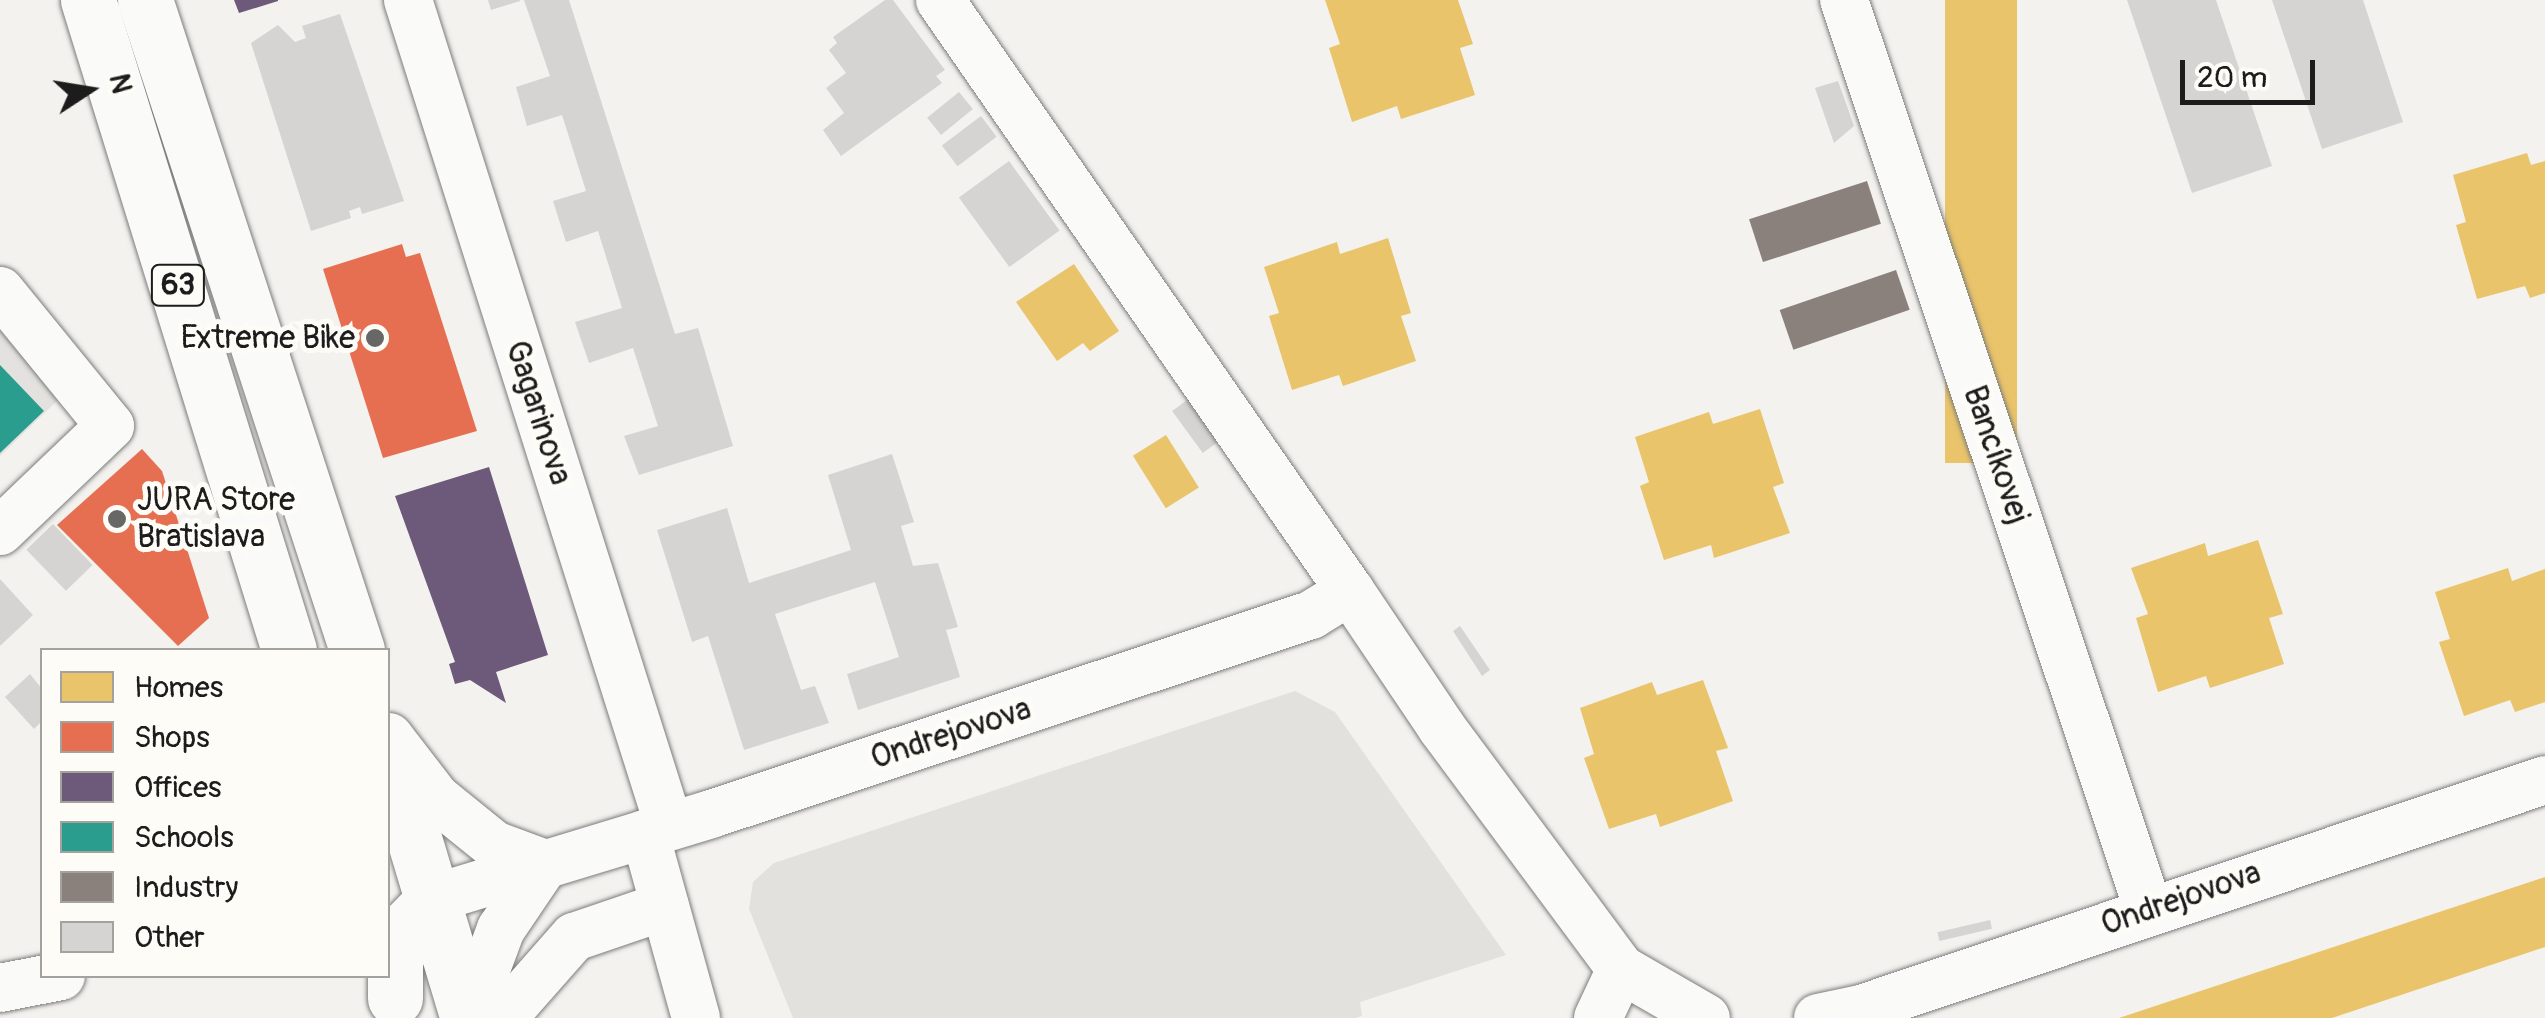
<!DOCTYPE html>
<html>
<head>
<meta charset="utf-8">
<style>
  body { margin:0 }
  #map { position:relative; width:2545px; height:1018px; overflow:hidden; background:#f3f2ef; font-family:Pangolin,sans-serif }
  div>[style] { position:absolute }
  .built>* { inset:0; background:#e3e2de }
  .green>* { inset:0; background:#e2e1dd }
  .homes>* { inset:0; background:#e9c46a; transform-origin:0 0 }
  .shops>* { inset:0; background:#e76f51 }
  .offices>* { inset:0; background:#6d597a }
  .schools>* { inset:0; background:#2a9d8f }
  .industry>* { inset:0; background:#8a817c; transform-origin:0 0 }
  .building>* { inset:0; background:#d5d4d2; transform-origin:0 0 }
  .roads { filter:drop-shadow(0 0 2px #7d7c7b) drop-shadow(0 0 2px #7d7c7b) }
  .minor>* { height:48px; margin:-24px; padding:0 24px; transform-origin:24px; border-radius:24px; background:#fafaf8 }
  .major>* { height:55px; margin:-27.5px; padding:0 27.5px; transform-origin:27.5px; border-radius:27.5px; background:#fafaf8 }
  .dots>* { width:28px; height:28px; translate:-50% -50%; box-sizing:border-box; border:5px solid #fdfcf7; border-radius:50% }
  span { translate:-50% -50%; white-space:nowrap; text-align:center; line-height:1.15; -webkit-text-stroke:10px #fdfcf7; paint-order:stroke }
  .shield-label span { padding:2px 8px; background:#fdfcf7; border:2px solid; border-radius:8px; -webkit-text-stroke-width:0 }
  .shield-label { font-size:30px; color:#1c1c1c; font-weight:700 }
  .poi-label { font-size:32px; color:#1c1c1c }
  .right { translate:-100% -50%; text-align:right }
  .left { translate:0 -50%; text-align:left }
  .street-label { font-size:32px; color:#1c1c1c }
  .legend { position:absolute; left:40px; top:648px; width:350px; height:330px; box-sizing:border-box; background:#fdfcf7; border:2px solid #a3a29f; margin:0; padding:12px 18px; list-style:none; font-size:30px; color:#1c1c1c }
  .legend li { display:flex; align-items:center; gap:20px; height:50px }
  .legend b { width:50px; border:2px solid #a3a29f }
  .north { position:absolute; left:40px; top:40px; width:100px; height:100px; -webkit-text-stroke:8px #fdfcf7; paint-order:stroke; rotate:78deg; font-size:28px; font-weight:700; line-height:40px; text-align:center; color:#1c1c1c }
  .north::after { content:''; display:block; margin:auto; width:35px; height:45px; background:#1c1c1c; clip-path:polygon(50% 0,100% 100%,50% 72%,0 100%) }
  .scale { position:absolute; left:2180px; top:60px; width:135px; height:45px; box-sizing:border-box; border:5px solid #1c1c1c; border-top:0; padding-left:12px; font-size:30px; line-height:35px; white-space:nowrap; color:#1c1c1c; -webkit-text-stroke:8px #fdfcf7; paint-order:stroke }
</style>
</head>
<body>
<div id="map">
  <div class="built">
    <i style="clip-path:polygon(0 329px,61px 397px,0 456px)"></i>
  </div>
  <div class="green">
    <i style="clip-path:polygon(1295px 691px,1335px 712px,1506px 955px,1360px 1002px,1362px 1016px,1356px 1018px,793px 1018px,749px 909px,753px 882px,774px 863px)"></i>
  </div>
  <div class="homes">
    <i style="clip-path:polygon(1325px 0,1458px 0,1473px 44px,1460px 48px,1475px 95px,1401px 119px,1397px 106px,1352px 122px,1329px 48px,1340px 44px)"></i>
    <i style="left:1945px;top:0;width:72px;height:463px"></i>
    <i style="clip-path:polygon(2527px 153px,2531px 165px,2545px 161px,2545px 293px,2530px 298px,2525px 286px,2477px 299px,2456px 225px,2466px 222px,2453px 175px)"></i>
    <i style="clip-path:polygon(1388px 238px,1411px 313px,1401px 316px,1416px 361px,1343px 386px,1339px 375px,1292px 390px,1269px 316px,1279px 313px,1264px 267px,1337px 242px,1340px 254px)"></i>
    <i style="clip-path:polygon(1074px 264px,1119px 331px,1090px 351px,1083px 343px,1057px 361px,1016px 302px)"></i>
    <i style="clip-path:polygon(1760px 409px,1784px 483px,1773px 487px,1790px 533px,1714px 558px,1711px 545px,1664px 560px,1640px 486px,1649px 482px,1635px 437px,1709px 412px,1713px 424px)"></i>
    <i style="left:1166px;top:435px;width:62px;height:39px;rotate:58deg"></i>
    <i style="clip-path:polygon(2258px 540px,2283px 614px,2269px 618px,2284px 664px,2210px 688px,2206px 676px,2158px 692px,2136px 618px,2148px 614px,2131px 568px,2205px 543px,2208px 556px)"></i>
    <i style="clip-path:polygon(2508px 568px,2512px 581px,2545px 569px,2545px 702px,2515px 712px,2510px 700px,2464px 716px,2439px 642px,2450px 639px,2435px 592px)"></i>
    <i style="clip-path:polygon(1703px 680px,1728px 748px,1716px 751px,1733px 801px,1660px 827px,1656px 814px,1609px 829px,1584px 758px,1594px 754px,1580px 708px,1652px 682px,1657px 695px)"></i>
    <i style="clip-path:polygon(2545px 877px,2545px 947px,2332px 1018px,2119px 1018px)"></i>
  </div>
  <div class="shops">
    <i style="clip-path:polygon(402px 244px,406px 257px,420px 253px,477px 431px,383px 458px,323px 269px)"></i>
    <i style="clip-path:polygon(142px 449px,162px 471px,209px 618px,178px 646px,57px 525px)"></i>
  </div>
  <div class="offices">
    <i style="clip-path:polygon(234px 0,278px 0,278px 1px,239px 13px)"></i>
    <i style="clip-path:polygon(489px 467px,548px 655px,496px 672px,506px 703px,470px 680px,455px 684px,449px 664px,455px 662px,395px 496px)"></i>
  </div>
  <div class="schools">
    <i style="clip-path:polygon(0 365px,44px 411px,0 453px)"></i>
  </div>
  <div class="industry">
    <i style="left:1867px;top:181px;width:45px;height:124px;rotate:72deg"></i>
    <i style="left:1896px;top:270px;width:42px;height:123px;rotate:71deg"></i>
  </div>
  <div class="building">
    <i style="clip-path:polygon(488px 0,520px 0,520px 1px,491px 10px)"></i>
    <i style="clip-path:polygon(524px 0,569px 0,675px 334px,698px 328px,733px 446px,639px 475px,624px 436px,658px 426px,633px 348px,589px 363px,575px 322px,622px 308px,598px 231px,566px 242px,553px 201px,586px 191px,562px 115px,527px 126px,516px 87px,550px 76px)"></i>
    <i style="clip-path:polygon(885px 0,893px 0,945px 70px,936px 76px,942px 83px,841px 156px,823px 130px,844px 113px,826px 88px,846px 73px,829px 50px,837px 43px,833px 37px)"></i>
    <i style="clip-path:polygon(2127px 0,2216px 0,2272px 166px,2192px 193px)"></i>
    <i style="clip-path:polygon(2272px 0,2363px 0,2403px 122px,2322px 149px)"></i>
    <i style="clip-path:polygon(340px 14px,404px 201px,362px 214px,360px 207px,349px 211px,351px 218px,311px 231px,251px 43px,278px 25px,295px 42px,306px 38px,302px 26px)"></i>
    <i style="clip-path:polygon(1838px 81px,1854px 126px,1834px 143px,1815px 88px)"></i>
    <i style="left:959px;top:92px;width:22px;height:41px;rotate:51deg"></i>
    <i style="left:981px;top:116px;width:26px;height:49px;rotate:53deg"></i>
    <i style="left:1009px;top:161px;width:86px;height:62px;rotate:54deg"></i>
    <i style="left:1190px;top:398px;width:52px;height:22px;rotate:54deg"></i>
    <i style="clip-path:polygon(892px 454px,914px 522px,901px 526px,913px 566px,938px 563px,958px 627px,946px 630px,960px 677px,858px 710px,847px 674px,899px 657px,875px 582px,775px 614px,801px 690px,815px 686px,829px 723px,744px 750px,708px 636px,692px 642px,657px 530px,727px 508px,749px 583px,796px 568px,851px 550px,828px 475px)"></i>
    <i style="left:53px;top:524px;width:57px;height:37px;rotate:46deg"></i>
    <i style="clip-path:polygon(0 579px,33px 615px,0 646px)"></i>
    <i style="clip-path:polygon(1460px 626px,1490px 670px,1482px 676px,1453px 631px)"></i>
    <i style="clip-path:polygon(30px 674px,42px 689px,42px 721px,34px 729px,5px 697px)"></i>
    <i style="left:1990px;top:920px;width:9px;height:54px;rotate:77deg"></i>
  </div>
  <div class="roads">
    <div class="minor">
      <i style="left:408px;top:0;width:866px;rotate:72.46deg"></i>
      <i style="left:940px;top:0;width:719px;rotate:55.25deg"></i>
      <i style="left:1844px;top:0;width:961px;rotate:71.49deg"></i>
      <i style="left:0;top:291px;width:174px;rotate:50.8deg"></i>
      <i style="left:110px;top:426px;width:152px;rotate:136.3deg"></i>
      <i style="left:389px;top:737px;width:77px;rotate:52.4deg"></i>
      <i style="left:436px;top:798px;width:75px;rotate:39deg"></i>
      <i style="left:494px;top:845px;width:54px;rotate:20.4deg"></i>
      <i style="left:645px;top:834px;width:191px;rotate:74.5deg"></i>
      <i style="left:435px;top:898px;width:288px;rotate:-16.9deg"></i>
      <i style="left:711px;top:814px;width:632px;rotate:-18.35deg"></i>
      <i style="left:1311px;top:615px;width:46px;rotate:-31.6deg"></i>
      <i style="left:1350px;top:591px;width:165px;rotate:56.1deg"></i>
      <i style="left:1442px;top:728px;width:300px;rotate:53.4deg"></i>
      <i style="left:1621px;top:969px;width:98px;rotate:30deg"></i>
      <i style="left:0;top:988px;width:62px;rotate:-11.1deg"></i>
      <i style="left:514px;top:1005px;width:91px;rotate:-48.6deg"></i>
      <i style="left:574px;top:937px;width:96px;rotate:-18.8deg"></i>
      <i style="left:468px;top:1018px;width:95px;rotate:-69.7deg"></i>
      <i style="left:501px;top:929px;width:78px;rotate:-55.9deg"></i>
      <i style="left:1598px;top:1018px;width:54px;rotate:-64.9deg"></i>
      <i style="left:1818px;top:1018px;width:44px;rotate:-11.8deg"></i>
      <i style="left:1861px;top:1009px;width:721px;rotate:-18.51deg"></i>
    </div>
    <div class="major">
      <i style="left:88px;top:0;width:680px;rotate:72.82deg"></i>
      <i style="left:145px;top:0;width:684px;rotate:71.94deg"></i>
      <i style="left:388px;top:752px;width:278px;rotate:73.3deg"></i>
      <i style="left:395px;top:998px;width:38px;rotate:-90deg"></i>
      <i style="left:395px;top:960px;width:38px;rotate:-68deg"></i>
      <i style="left:409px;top:925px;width:37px;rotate:-46deg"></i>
    </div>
  </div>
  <div class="dots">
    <i style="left:375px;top:338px;background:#676766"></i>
    <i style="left:117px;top:519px;background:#676766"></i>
  </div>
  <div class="shield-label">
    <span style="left:178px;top:285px">63</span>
  </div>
  <div class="poi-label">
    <span class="right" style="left:355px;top:338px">Extreme Bike</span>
    <span class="left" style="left:137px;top:519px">JURA Store<br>Bratislava</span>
  </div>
  <div class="street-label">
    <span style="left:538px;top:413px;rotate:72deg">Gagarinova</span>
    <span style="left:1996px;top:455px;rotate:71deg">Bancíkovej</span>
    <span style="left:951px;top:734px;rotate:-18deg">Ondrejovova</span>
    <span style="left:2181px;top:899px;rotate:-19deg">Ondrejovova</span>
  </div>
  <ul class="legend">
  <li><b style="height:28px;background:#e9c46a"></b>Homes</li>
  <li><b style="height:28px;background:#e76f51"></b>Shops</li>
  <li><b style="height:28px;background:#6d597a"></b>Offices</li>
  <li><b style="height:28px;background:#2a9d8f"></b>Schools</li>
  <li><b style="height:28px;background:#8a817c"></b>Industry</li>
  <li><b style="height:28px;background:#d5d4d2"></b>Other</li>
  </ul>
  <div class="north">N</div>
  <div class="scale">20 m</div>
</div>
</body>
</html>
